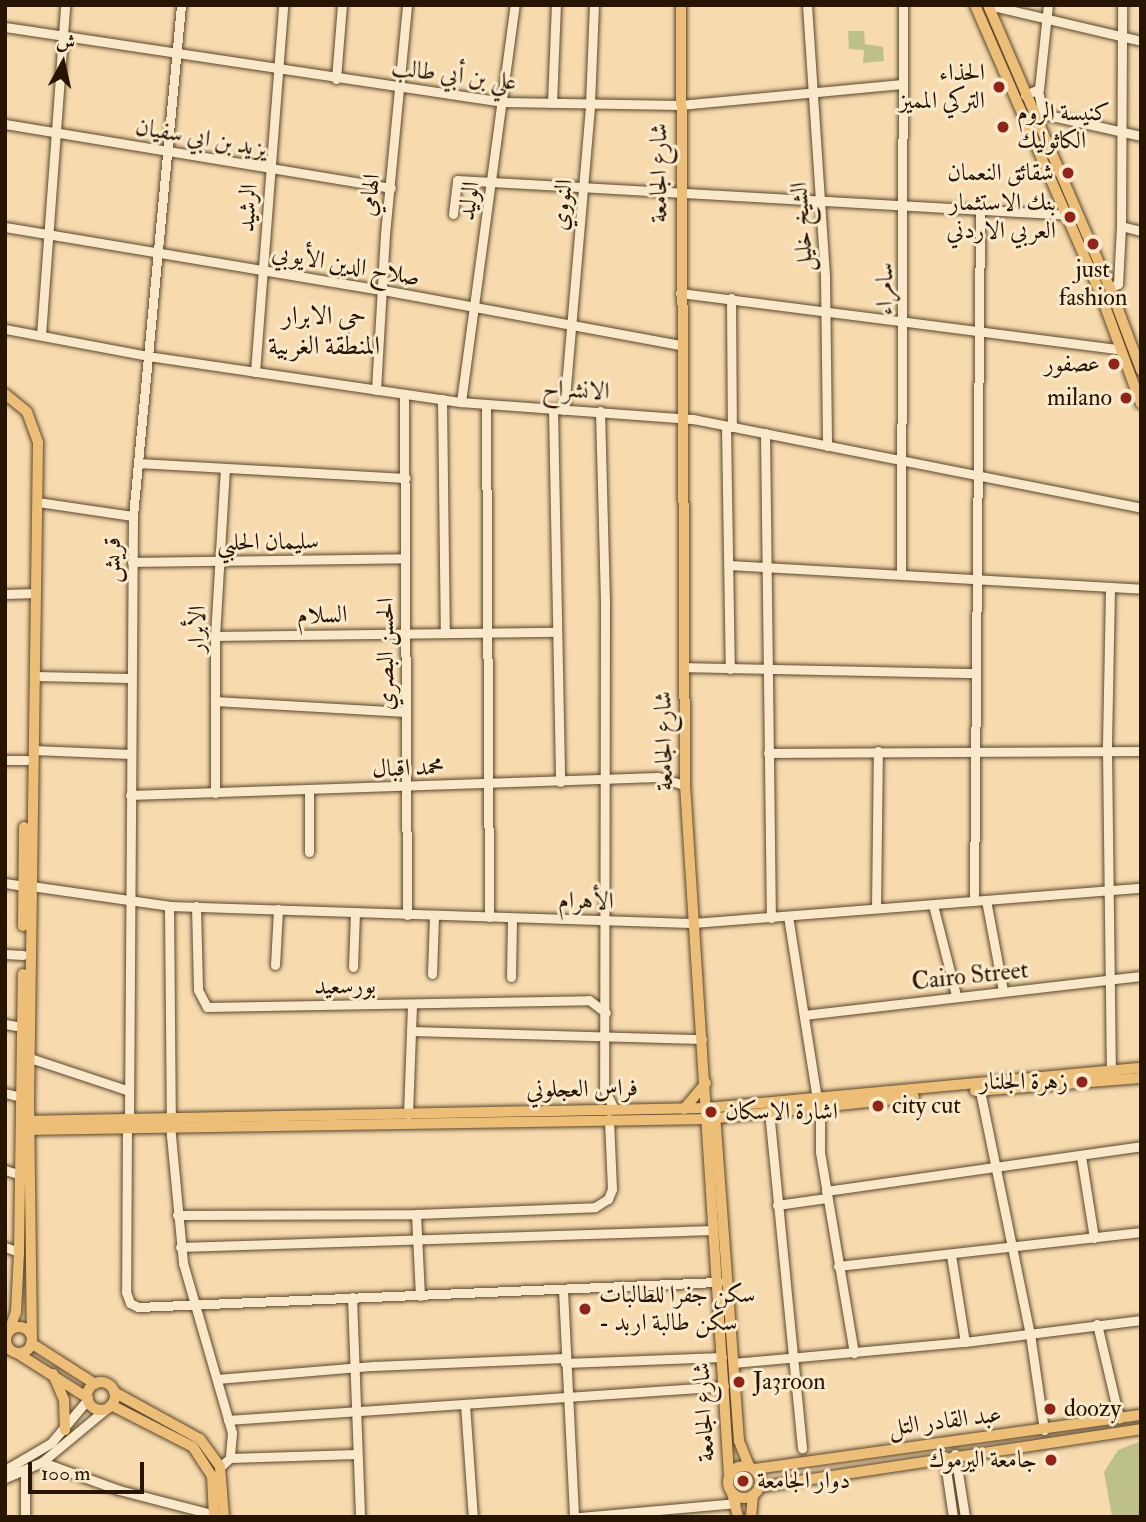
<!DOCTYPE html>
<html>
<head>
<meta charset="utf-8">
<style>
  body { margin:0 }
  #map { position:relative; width:1146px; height:1522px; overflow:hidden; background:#f7dbae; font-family:"IM FELL Double Pica",Amiri,serif }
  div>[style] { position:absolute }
  .green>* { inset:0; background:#bdc08a }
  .roads { filter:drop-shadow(0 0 2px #5b462c) drop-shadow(0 0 2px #5b462c) }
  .minor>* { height:9px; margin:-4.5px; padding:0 4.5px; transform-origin:4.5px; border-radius:4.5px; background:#fae8ca }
  .major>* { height:10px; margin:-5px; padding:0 5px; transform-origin:5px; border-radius:5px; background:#ecbe77 }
  .major>.ring { margin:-5px; padding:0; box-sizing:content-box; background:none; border:10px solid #ecbe77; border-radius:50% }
  .dots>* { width:19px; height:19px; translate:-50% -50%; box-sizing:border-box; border:4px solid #fae8ca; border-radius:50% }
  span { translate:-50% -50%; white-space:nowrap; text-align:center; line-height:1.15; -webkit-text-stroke:6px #fae8ca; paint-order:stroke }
  .poi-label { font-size:24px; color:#271401 }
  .right { translate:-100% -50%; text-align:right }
  .left { translate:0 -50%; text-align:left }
  .street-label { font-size:24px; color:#271401 }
  .neighbourhood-label { font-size:26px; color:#271401 }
  .frame { position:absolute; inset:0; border:7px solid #271401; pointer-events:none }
  .north { position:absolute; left:28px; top:28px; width:70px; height:70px; -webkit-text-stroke:5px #fae8ca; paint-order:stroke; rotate:8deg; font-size:19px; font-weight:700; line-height:28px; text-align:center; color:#271401 }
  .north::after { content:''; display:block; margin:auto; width:24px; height:32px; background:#271401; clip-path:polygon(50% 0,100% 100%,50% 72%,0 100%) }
  .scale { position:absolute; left:28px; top:1462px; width:116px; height:32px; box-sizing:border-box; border:4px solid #271401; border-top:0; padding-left:9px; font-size:21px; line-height:24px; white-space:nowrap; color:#271401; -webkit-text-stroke:5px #fae8ca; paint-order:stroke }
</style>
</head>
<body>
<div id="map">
  <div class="green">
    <i style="clip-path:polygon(848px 31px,864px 31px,865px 44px,883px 47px,884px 61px,863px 63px,864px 50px,849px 49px)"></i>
    <i style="clip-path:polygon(1141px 1441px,1141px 1517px,1112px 1517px,1104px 1472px,1118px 1450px)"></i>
  </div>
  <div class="roads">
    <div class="minor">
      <i style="left:807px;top:5px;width:273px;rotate:86.2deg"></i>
      <i style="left:825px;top:277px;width:169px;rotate:89.3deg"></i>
      <i style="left:988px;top:5px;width:157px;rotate:13.2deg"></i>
      <i style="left:5px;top:27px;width:504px;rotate:8.56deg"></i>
      <i style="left:503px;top:102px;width:177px;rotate:1deg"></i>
      <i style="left:680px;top:105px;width:223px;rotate:-5.4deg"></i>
      <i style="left:336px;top:79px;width:74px;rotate:-85.4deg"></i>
      <i style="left:1038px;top:91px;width:24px;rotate:78deg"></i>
      <i style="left:1025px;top:95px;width:15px;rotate:-23deg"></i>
      <i style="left:1039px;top:89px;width:84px;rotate:-83.9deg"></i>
      <i style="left:552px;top:103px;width:98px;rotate:-87.7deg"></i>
      <i style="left:1034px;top:116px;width:9px;rotate:-13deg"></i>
      <i style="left:1043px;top:114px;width:100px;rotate:12.7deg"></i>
      <i style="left:5px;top:124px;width:391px;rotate:9.4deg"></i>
      <i style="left:453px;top:214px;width:34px;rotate:-83deg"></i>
      <i style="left:457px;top:180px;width:616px;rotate:3.26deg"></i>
      <i style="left:1121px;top:226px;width:21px;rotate:14deg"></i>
      <i style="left:5px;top:227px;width:383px;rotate:9.5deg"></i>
      <i style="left:383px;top:290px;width:302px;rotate:10.5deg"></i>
      <i style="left:1110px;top:288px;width:9px;rotate:-27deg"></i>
      <i style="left:1118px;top:284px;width:58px;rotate:-87deg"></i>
      <i style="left:1121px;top:226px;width:221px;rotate:-89.7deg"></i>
      <i style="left:680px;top:293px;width:444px;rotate:7.3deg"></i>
      <i style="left:731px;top:298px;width:129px;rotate:89.6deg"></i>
      <i style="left:5px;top:329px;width:146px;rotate:10.7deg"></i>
      <i style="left:148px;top:356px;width:316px;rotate:8.4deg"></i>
      <i style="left:461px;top:402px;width:233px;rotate:4.2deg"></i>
      <i style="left:693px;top:419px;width:457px;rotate:11.2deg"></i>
      <i style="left:41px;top:335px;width:331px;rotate:-85.8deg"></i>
      <i style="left:255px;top:372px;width:368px;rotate:-85.6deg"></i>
      <i style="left:376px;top:390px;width:156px;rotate:-86.7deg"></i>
      <i style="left:385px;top:234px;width:230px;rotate:-84.5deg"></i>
      <i style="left:404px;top:394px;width:521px;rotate:89.67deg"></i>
      <i style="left:442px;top:399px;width:233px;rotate:89.3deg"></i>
      <i style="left:461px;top:402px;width:401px;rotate:-82.3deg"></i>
      <i style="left:486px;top:404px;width:513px;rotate:89.66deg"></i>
      <i style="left:553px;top:409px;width:373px;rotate:88.9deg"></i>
      <i style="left:564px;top:410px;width:307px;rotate:-85.1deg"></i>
      <i style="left:590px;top:104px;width:99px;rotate:-87.7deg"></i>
      <i style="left:600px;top:411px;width:190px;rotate:88.5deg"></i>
      <i style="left:605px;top:601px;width:488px;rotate:90.1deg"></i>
      <i style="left:604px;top:1089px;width:22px;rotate:63deg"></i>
      <i style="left:726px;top:426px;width:243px;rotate:89.1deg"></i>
      <i style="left:765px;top:433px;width:485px;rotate:89.3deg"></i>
      <i style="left:138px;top:463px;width:268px;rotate:3.2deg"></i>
      <i style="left:38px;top:502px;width:96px;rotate:8.4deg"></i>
      <i style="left:132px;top:562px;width:273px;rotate:-0.8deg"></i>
      <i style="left:729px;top:565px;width:413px;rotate:3.3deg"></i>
      <i style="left:901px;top:573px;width:568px;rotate:-89.8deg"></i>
      <i style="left:1110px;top:588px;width:163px;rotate:91.1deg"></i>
      <i style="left:1107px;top:751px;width:320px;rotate:89.3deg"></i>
      <i style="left:5px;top:594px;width:24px;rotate:-2deg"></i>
      <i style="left:215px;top:636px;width:341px;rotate:-0.7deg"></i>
      <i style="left:683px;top:667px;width:291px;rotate:1.2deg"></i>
      <i style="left:35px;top:676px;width:94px;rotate:1.2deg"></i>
      <i style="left:215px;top:701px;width:191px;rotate:3.3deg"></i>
      <i style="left:33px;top:750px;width:97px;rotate:2.4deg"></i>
      <i style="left:768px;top:753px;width:373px;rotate:-0.3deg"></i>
      <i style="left:5px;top:760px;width:21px"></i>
      <i style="left:215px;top:793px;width:157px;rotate:-90deg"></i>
      <i style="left:215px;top:636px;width:168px;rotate:-86.6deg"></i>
      <i style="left:130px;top:795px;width:528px;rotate:-1.95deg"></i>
      <i style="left:658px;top:777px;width:28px;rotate:17deg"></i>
      <i style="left:309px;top:852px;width:62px;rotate:-90deg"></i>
      <i style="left:5px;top:883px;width:18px;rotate:9deg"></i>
      <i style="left:31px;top:886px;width:139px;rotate:8.2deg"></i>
      <i style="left:169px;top:906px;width:524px;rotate:1.86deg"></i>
      <i style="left:693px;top:923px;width:449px;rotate:-4.5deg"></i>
      <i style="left:986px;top:900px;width:93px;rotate:79.4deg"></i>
      <i style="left:974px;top:901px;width:690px;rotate:-89.5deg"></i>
      <i style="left:933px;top:905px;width:93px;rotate:75.7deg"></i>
      <i style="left:169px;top:906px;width:210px;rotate:89.5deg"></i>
      <i style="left:196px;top:906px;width:84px;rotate:88.6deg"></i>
      <i style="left:198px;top:990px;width:19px;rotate:62deg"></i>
      <i style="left:207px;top:1007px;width:382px;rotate:-1deg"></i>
      <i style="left:589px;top:1000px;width:21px;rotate:37deg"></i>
      <i style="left:876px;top:908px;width:157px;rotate:-89.3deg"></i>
      <i style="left:788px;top:916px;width:185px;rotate:81deg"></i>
      <i style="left:5px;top:954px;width:18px;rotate:3deg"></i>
      <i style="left:275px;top:965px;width:56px;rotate:-86.9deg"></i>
      <i style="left:353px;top:967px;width:55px;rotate:-87.9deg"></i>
      <i style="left:432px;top:974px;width:58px;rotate:-88deg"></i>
      <i style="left:511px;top:977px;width:59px;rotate:-89deg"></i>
      <i style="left:804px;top:1015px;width:339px;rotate:-6.6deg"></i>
      <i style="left:5px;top:1024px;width:22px;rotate:10deg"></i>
      <i style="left:411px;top:1031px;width:291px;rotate:1.6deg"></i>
      <i style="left:30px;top:1058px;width:104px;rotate:18.4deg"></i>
      <i style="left:980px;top:1091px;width:248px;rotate:78.4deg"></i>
      <i style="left:1030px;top:1334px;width:97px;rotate:81.7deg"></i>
      <i style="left:5px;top:1093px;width:16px;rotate:14deg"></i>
      <i style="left:820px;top:1107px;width:45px;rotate:90deg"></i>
      <i style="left:820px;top:1152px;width:204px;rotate:80.4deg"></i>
      <i style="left:769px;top:1111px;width:339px;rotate:84.4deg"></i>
      <i style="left:408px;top:1114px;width:110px;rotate:-87.9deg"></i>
      <i style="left:129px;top:1118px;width:602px;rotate:-89.62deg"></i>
      <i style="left:133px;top:516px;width:513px;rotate:-84.63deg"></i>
      <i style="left:170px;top:1125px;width:139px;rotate:84.6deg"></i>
      <i style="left:183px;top:1263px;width:177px;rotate:73.9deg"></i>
      <i style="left:232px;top:1433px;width:25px;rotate:95deg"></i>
      <i style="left:230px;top:1458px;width:13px;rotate:138deg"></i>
      <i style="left:127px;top:1126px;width:166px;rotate:90.3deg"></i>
      <i style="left:126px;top:1292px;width:12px;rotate:70deg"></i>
      <i style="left:130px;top:1303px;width:9px;rotate:27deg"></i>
      <i style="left:138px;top:1307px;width:581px;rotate:-2.47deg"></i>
      <i style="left:1081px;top:1156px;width:83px;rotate:81deg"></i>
      <i style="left:5px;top:1170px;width:17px;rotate:17deg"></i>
      <i style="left:826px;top:1191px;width:318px;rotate:-8.1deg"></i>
      <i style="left:777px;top:1205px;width:50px;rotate:-8deg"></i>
      <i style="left:416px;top:1214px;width:82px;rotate:87.2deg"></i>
      <i style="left:177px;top:1215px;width:239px;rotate:-0.2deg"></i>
      <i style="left:416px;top:1214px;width:179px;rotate:-2.2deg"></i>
      <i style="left:595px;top:1207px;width:15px;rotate:-32deg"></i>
      <i style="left:608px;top:1199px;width:11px;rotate:-68deg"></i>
      <i style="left:612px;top:1189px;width:70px;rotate:-92.5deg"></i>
      <i style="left:5px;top:1247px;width:15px;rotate:20deg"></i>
      <i style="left:180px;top:1247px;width:534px;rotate:-1.82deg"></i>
      <i style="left:951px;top:1255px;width:88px;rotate:80.9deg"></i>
      <i style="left:838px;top:1266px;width:305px;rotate:-6.4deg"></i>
      <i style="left:563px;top:1290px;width:227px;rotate:87.2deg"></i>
      <i style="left:352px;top:1297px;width:220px;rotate:87.9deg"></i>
      <i style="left:1097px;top:1324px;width:97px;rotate:76.8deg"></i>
      <i style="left:5px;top:1348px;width:5px;rotate:11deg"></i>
      <i style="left:565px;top:1363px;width:157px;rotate:-2.2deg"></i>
      <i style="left:733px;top:1363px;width:233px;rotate:-5.2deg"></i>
      <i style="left:965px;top:1342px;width:177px;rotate:-7.1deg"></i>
      <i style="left:217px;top:1379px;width:157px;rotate:-4.8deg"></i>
      <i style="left:373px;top:1366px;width:192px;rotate:-2.4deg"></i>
      <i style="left:465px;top:1404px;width:113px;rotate:86deg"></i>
      <i style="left:228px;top:1420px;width:497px;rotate:-3.9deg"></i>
      <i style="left:955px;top:1454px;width:64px;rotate:81deg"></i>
      <i style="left:944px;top:1456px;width:62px;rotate:81.6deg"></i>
      <i style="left:230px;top:1458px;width:126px;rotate:-1.8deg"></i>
      <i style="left:42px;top:1462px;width:82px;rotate:20deg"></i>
      <i style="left:119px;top:1490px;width:99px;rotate:14.6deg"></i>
      <i style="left:5px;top:1470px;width:53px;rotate:-30.4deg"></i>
      <i style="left:51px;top:1443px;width:57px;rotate:-49.9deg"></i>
      <i style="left:25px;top:1471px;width:46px;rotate:90deg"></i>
      <i style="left:5px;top:1478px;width:40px;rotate:-23.4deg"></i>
      <i style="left:42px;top:1462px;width:85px;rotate:-39.7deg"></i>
      <i style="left:579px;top:1517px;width:157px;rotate:-5.1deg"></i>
    </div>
    <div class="major">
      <i style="left:681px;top:5px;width:780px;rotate:89.71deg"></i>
      <i style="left:685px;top:785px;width:690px;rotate:86.35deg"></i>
      <i style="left:975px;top:5px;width:311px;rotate:66.5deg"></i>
      <i style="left:1099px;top:290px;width:121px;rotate:69.8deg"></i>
      <i style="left:988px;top:5px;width:308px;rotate:66.7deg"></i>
      <i style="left:1110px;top:288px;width:88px;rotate:69.3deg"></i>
      <i style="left:5px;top:394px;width:28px;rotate:39deg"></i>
      <i style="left:27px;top:412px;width:33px;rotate:70deg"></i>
      <i style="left:38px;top:443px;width:657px;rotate:90.78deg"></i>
      <i style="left:29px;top:1100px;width:237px;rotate:89.3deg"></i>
      <i style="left:23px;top:926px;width:99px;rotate:-89.4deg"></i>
      <i style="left:975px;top:1091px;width:167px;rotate:-4.5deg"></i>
      <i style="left:684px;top:1109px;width:34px;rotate:-50deg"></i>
      <i style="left:715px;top:1114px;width:328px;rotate:85.8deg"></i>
      <i style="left:739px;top:1441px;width:27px;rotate:68deg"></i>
      <i style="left:22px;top:1121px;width:685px;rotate:-1.09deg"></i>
      <i style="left:707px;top:1108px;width:436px;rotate:-5.3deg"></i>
      <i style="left:22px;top:1130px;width:686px;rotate:-0.92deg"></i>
      <i style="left:708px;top:1119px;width:207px;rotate:-6.1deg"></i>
      <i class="ring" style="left:6px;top:1327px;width:16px;height:16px"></i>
      <i style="left:9px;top:1331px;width:20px;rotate:-70deg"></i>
      <i style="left:16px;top:1312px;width:60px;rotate:-87.1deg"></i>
      <i style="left:19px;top:1252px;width:278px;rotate:-89.2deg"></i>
      <i style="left:31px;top:1343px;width:76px;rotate:32.6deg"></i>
      <i style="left:17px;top:1353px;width:84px;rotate:32.4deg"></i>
      <i style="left:53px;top:1374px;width:28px;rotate:67deg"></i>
      <i style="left:64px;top:1400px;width:30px;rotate:88deg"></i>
      <i class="ring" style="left:87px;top:1382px;width:18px;height:18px"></i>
      <i style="left:114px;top:1392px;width:98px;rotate:28.7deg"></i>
      <i style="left:200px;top:1439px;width:34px;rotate:54deg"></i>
      <i style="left:220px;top:1467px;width:50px;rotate:85.4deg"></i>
      <i style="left:111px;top:1405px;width:92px;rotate:27.1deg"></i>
      <i style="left:193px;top:1447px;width:35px;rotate:57deg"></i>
      <i style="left:212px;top:1476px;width:41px;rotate:87.2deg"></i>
      <i class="ring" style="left:728px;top:1466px;width:22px;height:22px"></i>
      <i style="left:755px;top:1469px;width:390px;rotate:-8deg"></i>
      <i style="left:759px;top:1487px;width:386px;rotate:-8.6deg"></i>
      <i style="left:732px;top:1493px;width:25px;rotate:76deg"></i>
      <i style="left:751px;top:1517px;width:22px;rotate:-85deg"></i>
    </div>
  </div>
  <div class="dots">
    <i style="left:999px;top:87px;background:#8f2418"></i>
    <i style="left:1003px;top:127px;background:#8f2418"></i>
    <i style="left:1068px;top:173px;background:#8f2418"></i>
    <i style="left:1070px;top:217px;background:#8f2418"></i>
    <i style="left:1093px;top:244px;background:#8f2418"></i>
    <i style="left:1114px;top:364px;background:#8f2418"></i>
    <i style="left:1126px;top:398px;background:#8f2418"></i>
    <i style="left:1082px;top:1082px;background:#8f2418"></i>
    <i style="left:878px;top:1106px;background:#8f2418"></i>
    <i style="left:711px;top:1112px;background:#8f2418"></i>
    <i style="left:585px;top:1309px;background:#8f2418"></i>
    <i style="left:739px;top:1382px;background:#8f2418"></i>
    <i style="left:1050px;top:1409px;background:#8f2418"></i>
    <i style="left:1051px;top:1460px;background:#8f2418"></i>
    <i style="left:743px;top:1481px;background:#8f2418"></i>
  </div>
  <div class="poi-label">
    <span class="right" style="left:985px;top:87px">الحذاء<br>التركي المميز</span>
    <span class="left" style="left:1017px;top:127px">كنيسة الروم<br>الكاثوليك</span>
    <span class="right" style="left:1054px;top:173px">شقائق النعمان</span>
    <span class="right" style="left:1056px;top:217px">بنك الاستثمار<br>العربي الاردني</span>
    <span style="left:1093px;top:284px">just<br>fashion</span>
    <span class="right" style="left:1100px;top:364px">عصفور</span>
    <span class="right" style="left:1112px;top:398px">milano</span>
    <span class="right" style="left:1068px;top:1082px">زهرة الجلنار</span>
    <span class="left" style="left:892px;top:1106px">city cut</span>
    <span class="left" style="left:725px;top:1112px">اشارة الاسكان</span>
    <span class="left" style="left:599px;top:1309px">سكن جفرا للطالبات<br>- سكن طالبة اربد</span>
    <span class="left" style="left:753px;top:1382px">Ja3roon</span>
    <span class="left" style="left:1064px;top:1409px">doozy</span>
    <span class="right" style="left:1037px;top:1460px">جامعة اليرموك</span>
    <span class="left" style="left:757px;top:1481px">دوار الجامعة</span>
  </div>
  <div class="street-label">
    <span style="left:454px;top:75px;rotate:7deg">علي بن أبي طالب</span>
    <span style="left:201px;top:138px;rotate:10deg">يزيد بن ابي سفيان</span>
    <span style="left:659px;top:173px;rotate:-90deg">شارع الجامعة</span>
    <span style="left:370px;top:195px;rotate:-83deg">الهامي</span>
    <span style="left:469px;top:201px;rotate:-82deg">الوليد</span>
    <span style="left:562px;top:205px;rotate:-84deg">النووي</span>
    <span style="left:248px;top:208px;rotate:-86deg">الرشيد</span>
    <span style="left:802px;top:227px;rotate:-94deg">الشيخ خليل</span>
    <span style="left:346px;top:265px;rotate:10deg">صلاح الدين الأيوبي</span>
    <span style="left:885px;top:289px;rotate:-90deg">سامراء</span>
    <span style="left:576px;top:390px;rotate:3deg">الانشراح</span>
    <span style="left:268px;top:542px;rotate:-1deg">سليمان الحلبي</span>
    <span style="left:112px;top:560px;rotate:-88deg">قريش</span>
    <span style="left:322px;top:615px;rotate:-1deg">السلام</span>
    <span style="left:197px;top:629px;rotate:-88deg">الأبرار</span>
    <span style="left:386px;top:654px;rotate:-90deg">الحسن البصري</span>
    <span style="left:664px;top:741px;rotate:-91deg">شارع الجامعة</span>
    <span style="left:408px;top:768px;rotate:-2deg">محمد اقبال</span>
    <span style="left:586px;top:901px;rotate:1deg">الأهرام</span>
    <span style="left:970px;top:976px;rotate:-6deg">Cairo Street</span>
    <span style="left:345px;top:986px;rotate:-1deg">بورسعيد</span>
    <span style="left:582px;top:1089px;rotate:-1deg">فراس العجلوني</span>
    <span style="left:704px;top:1412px;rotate:-93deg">شارع الجامعة</span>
    <span style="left:945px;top:1421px;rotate:-7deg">عبد القادر التل</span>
  </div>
  <div class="neighbourhood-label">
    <span style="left:324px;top:332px">حي الابرار<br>المنطقة الغربية</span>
  </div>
  <div class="frame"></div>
  <div class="north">ش</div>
  <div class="scale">100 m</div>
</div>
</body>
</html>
